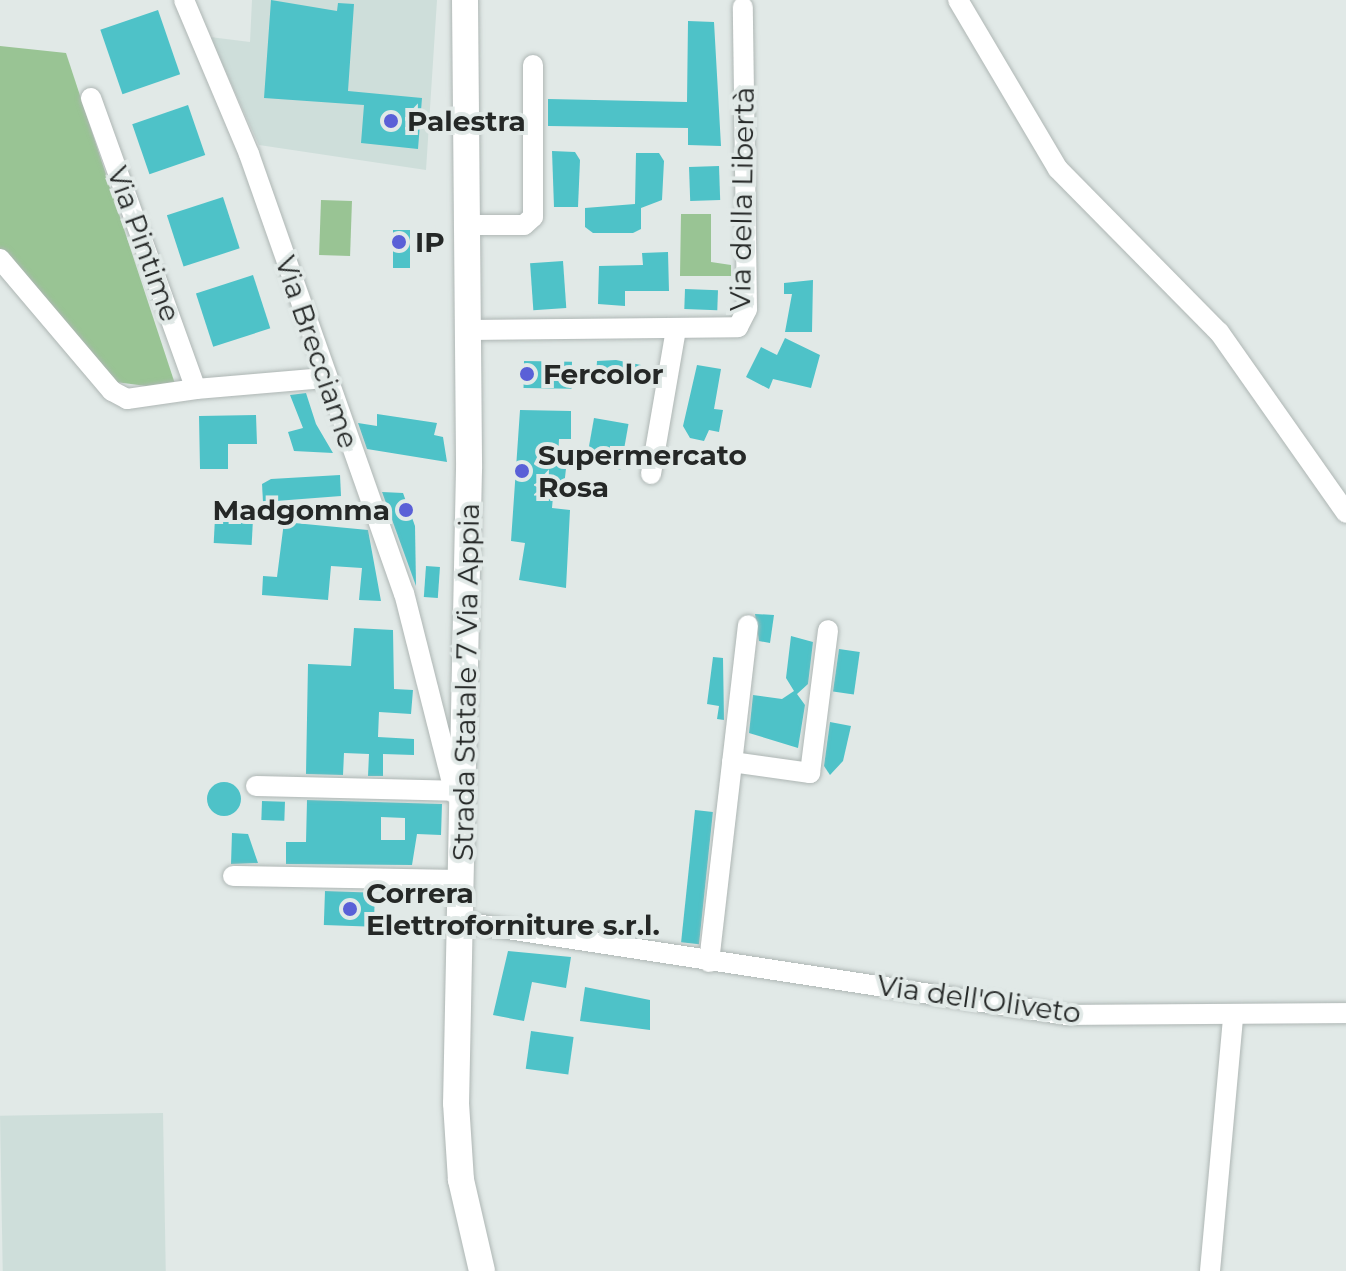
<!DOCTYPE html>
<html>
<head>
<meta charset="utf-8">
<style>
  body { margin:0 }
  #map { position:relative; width:1346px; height:1271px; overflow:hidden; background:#e1e9e7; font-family:Montserrat,sans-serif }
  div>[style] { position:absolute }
  .built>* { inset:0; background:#cededa; transform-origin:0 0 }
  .green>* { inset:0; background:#99c494; transform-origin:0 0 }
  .building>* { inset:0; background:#4ec2c8; transform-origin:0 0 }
  .round { border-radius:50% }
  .roads { filter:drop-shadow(0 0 2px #aeb6b4) drop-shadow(0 0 2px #aeb6b4) }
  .minor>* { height:20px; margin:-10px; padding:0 10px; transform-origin:10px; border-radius:10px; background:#fff }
  .major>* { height:26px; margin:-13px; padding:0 13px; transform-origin:13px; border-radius:13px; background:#fff }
  .dots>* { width:22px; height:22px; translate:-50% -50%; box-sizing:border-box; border:4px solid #e1e9e7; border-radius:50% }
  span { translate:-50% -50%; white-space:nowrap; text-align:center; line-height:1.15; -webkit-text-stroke:8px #e1e9e7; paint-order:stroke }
  .poi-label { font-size:28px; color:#252827; font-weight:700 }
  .left { translate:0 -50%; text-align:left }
  .right { translate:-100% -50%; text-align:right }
  .street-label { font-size:28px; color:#252827 }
</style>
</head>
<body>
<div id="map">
  <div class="built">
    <i style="clip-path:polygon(252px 0,437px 0,426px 170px,259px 145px,210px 37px,250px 42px)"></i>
    <i style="left:163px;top:1113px;width:158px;height:163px;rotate:89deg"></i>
  </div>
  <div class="green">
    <i style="clip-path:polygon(0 46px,66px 53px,177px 390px,108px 381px,0 251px)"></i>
    <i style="left:321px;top:200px;width:31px;height:55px;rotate:2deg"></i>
    <i style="clip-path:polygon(681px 214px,711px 214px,711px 262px,731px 265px,731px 276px,680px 276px)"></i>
  </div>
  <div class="building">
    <i style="clip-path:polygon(271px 0,337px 11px,338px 3px,354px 4px,348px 91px,422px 98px,418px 149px,361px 143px,364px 105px,264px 98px)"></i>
    <i style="left:158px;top:10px;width:68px;height:61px;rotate:71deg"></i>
    <i style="clip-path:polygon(688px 21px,714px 22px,721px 146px,688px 145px,688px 128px,548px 126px,548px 99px,687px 102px)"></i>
    <i style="left:188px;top:105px;width:53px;height:59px;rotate:71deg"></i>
    <i style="clip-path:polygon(552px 151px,575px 152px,580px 160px,578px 207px,554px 207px)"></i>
    <i style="clip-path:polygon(636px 153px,659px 153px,664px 161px,662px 200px,641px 208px,641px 229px,633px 233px,593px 233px,585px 227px,585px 208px,635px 204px)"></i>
    <i style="left:719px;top:166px;width:34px;height:30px;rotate:88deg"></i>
    <i style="left:223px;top:197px;width:54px;height:59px;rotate:72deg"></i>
    <i style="left:393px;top:230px;width:17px;height:38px"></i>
    <i style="clip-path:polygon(668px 252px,669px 291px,625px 291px,625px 306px,598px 304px,599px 266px,643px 265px,642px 253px)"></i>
    <i style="left:563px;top:261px;width:47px;height:33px;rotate:86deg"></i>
    <i style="left:253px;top:275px;width:56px;height:60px;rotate:72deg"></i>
    <i style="clip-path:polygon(813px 280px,812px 332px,785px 332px,792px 294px,784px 294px,784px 283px)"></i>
    <i style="left:685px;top:289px;width:33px;height:20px;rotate:2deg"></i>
    <i style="clip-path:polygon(785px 338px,820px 355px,811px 388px,773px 379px,769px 389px,746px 377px,761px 347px,777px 355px)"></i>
    <i style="clip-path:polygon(616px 360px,641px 365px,639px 385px,596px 379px,597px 361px)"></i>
    <i style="left:524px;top:361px;width:48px;height:27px;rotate:1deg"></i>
    <i style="clip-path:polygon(697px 365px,721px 369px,714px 409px,723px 410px,719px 432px,709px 430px,704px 441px,690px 438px,683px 426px)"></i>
    <i style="clip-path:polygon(306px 393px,316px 424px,333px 453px,294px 451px,288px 432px,303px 428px,290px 395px)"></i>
    <i style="clip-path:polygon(520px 410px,571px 411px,571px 439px,559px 439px,558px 459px,567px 460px,564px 486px,554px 485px,552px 508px,570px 510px,566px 588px,519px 580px,525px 543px,511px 541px)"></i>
    <i style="clip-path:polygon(377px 414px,437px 423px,434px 435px,443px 437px,447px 462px,367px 449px,358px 423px,377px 426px)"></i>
    <i style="clip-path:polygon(256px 415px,257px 444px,228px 444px,228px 469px,200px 469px,199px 416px)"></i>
    <i style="left:594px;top:418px;width:35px;height:46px;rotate:10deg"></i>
    <i style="clip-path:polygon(340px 475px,341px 496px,263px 502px,262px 484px,271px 479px)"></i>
    <i style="clip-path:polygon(382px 492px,403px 493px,415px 526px,416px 586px)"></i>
    <i style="left:215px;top:518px;width:38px;height:25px;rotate:3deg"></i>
    <i style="clip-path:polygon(284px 522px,368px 530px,381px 601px,359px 600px,362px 568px,331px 566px,328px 600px,262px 595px,263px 576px,277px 577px)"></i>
    <i style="left:426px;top:566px;width:14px;height:31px;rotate:4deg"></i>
    <i style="clip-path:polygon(755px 614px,774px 615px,770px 643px,759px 641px)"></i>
    <i style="clip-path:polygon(354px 628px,393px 630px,394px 689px,413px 690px,411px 714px,379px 712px,378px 737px,414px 739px,414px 755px,383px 754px,383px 776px,368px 776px,369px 754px,344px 753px,343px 775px,306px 774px,308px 664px,351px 666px)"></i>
    <i style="clip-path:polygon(791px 636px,813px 642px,808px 684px,797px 694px,805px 705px,798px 748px,749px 733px,753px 695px,782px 699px,794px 691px,786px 678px)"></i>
    <i style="left:839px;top:649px;width:21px;height:43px;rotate:8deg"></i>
    <i style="clip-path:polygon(713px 657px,723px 658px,724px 720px,717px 719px,719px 706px,707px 704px)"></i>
    <i style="clip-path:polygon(830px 722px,851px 726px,843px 761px,830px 775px,824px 766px)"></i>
    <i class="round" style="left:207px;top:782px;width:34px;height:34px"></i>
    <i style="clip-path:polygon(evenodd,307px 800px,442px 804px,441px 835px,417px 834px,412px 865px,286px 864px,286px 842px,306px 842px,307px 800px,381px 817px,405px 818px,405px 840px,381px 840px,381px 817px)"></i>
    <i style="left:262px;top:801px;width:23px;height:19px;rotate:2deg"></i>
    <i style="left:695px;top:810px;width:18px;height:133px;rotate:6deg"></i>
    <i style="clip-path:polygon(232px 833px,248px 834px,258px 863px,231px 864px)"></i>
    <i style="left:325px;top:891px;width:50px;height:34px;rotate:2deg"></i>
    <i style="clip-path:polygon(508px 951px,571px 957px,566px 988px,532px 982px,524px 1021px,493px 1015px)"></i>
    <i style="clip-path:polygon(585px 987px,650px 1000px,650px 1030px,580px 1021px)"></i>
    <i style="left:531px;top:1031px;width:43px;height:38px;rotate:8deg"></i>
  </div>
  <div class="roads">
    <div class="minor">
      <i style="left:184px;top:0;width:167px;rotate:67.1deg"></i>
      <i style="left:249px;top:154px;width:466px;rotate:70.6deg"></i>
      <i style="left:404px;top:593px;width:207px;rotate:75.8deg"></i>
      <i style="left:958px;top:0;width:196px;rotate:59.4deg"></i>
      <i style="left:1058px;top:169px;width:229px;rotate:45.4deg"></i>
      <i style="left:1219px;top:332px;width:221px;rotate:54.9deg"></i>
      <i style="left:91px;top:98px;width:309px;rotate:70.2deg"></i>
      <i style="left:196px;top:389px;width:129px;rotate:-4.9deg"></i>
      <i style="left:468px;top:225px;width:56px"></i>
      <i style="left:524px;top:225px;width:12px;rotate:-42deg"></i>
      <i style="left:533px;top:217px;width:152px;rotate:-90deg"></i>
      <i style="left:0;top:259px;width:173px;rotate:49.7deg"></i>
      <i style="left:112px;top:391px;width:17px;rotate:28deg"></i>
      <i style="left:127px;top:399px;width:70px;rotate:-8.2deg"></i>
      <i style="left:468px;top:330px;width:270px;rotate:-0.6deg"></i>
      <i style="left:738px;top:327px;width:20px;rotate:-63deg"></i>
      <i style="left:747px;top:309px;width:302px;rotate:-90.8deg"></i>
      <i style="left:651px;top:474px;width:146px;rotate:-80.2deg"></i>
      <i style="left:732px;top:762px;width:79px;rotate:8deg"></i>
      <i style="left:810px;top:773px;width:144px;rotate:-82.8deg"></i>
      <i style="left:256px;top:786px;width:198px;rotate:1.4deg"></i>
      <i style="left:233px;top:876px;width:230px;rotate:1deg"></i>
      <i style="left:462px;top:922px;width:612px;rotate:8.74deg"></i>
      <i style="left:1067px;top:1015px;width:279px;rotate:-0.4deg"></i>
      <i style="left:709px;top:962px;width:339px;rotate:-83.4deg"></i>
      <i style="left:1210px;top:1271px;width:255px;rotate:-84.8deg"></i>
    </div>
    <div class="major">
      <i style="left:465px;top:0;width:469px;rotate:89.5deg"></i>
      <i style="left:469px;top:469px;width:634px;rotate:91.17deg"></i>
      <i style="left:456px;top:1103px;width:77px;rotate:86.3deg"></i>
      <i style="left:461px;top:1180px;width:93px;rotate:77deg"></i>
    </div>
  </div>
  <div class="dots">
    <i style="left:391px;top:121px;background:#5a60d7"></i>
    <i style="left:399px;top:242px;background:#5a60d7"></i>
    <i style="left:527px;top:374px;background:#5a60d7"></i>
    <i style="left:522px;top:471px;background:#5a60d7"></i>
    <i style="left:406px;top:510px;background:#5a60d7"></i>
    <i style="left:350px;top:909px;background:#5a60d7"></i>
  </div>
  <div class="poi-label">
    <span class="left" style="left:407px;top:121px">Palestra</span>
    <span class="left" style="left:415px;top:242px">IP</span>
    <span class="left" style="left:543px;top:374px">Fercolor</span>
    <span class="left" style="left:538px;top:471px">Supermercato<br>Rosa</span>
    <span class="right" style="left:390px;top:510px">Madgomma</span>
    <span class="left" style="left:366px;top:909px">Correra<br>Elettroforniture s.r.l.</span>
  </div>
  <div class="street-label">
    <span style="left:742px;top:199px;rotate:-89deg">Via della Libertà</span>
    <span style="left:144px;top:244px;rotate:70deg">Via Pintime</span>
    <span style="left:317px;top:352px;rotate:71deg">Via Brecciame</span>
    <span style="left:466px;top:682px;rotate:-89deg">Strada Statale 7 Via Appia</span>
    <span style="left:979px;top:999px;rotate:8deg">Via dell'Oliveto</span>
  </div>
</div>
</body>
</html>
